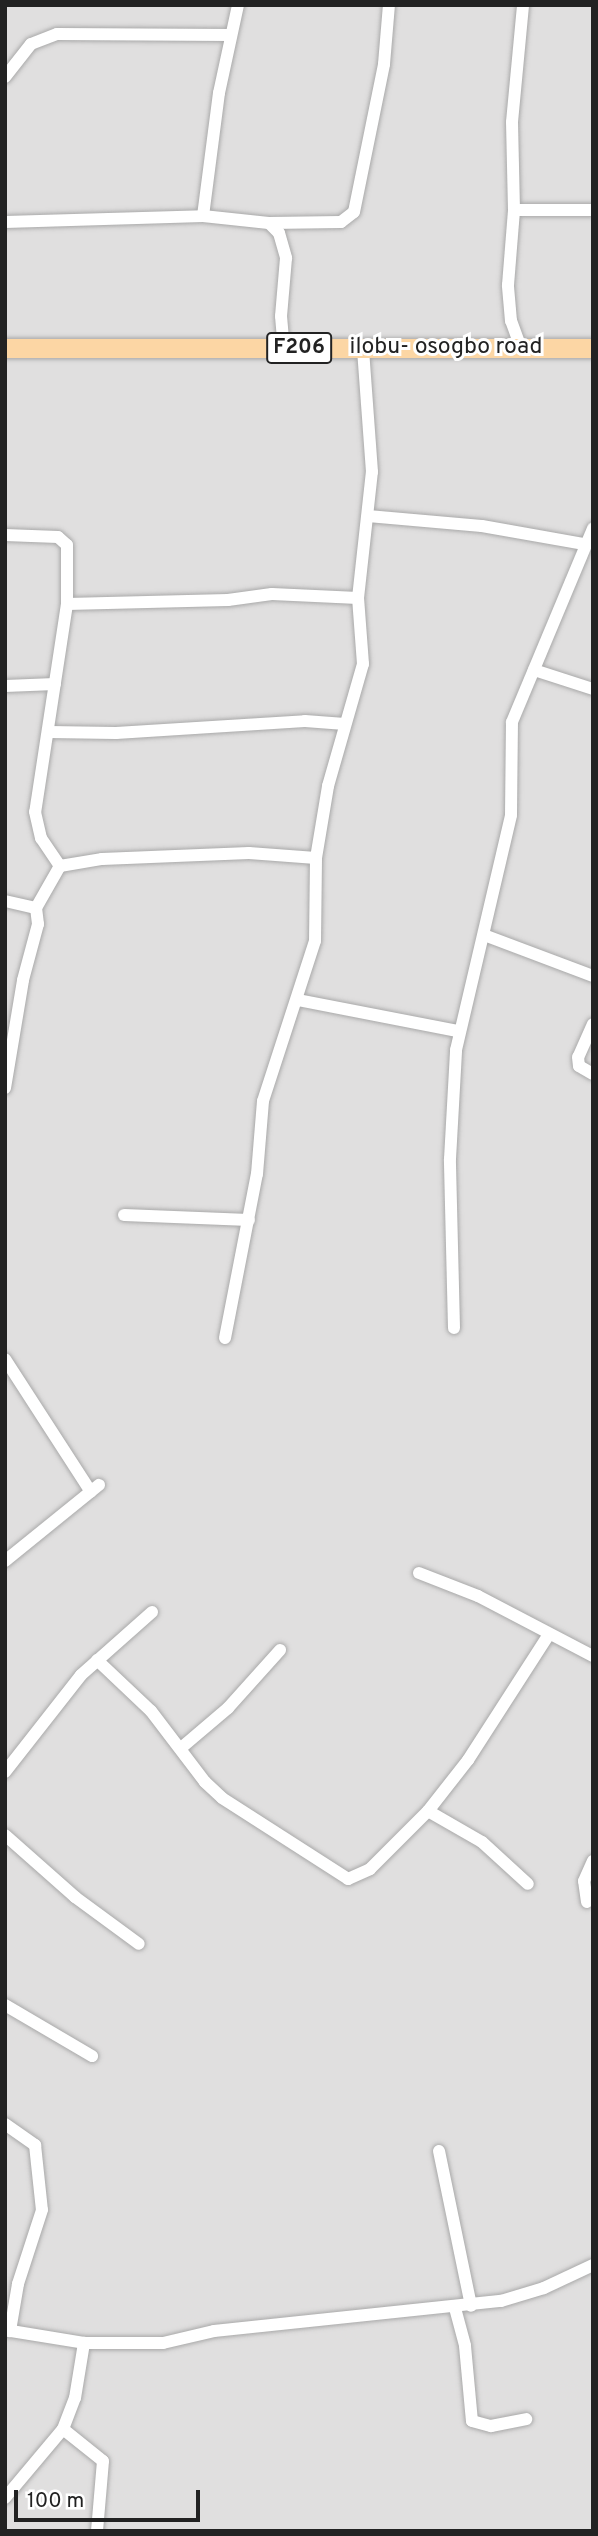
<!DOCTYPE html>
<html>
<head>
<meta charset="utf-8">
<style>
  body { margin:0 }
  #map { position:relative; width:598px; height:2536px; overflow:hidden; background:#f2efe9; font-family:Overpass,sans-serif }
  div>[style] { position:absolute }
  .residential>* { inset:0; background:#e0dfdf; transform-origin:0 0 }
  .roads { filter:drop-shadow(0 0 2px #a9a9a9) drop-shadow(0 0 2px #a9a9a9) }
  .minor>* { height:12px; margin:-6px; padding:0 6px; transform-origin:6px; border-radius:6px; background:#fff }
  .primary>* { height:19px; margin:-9.5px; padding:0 9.5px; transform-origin:9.5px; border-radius:9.5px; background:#fcd6a4 }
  span { translate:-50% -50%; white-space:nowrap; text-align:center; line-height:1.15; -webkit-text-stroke:6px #fff; paint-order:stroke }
  .shield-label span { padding:2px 5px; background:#fff; border:2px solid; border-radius:5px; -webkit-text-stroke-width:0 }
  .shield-label { font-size:21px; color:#222; font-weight:700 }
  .street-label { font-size:23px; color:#222 }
  .frame { position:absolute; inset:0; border:7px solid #222; pointer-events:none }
  .scale { position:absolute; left:14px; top:2490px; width:186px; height:32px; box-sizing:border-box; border:4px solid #222; border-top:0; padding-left:9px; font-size:21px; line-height:24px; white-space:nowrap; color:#222; -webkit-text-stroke:5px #fff; paint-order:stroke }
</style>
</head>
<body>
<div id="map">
  <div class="residential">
    <i style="left:5px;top:5px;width:588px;height:2526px"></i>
  </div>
  <div class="roads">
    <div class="minor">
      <i style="left:5px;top:77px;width:42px;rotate:-51.8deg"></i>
      <i style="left:31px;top:44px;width:28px;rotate:-21deg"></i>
      <i style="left:57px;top:34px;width:174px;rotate:0.3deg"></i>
      <i style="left:514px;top:210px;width:79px"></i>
      <i style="left:203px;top:216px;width:124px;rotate:-82.6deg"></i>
      <i style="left:219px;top:93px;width:90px;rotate:-77.8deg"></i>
      <i style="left:5px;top:222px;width:198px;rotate:-1.7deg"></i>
      <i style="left:203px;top:216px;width:66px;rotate:6.1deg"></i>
      <i style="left:269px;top:223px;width:14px;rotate:45deg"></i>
      <i style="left:279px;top:233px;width:26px;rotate:74deg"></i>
      <i style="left:286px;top:258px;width:58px;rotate:94.9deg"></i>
      <i style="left:281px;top:316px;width:33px;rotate:85deg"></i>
      <i style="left:269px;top:223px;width:72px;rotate:-0.8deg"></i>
      <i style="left:341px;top:222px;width:16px;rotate:-38deg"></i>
      <i style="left:354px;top:212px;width:151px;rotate:-78.5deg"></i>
      <i style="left:384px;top:64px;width:59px;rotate:-85.2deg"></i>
      <i style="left:521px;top:348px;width:29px;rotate:-110deg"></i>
      <i style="left:511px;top:321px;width:36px;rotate:-95deg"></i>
      <i style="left:508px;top:285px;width:75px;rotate:-85.4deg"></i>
      <i style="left:514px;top:210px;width:88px;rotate:-91.3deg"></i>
      <i style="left:512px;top:122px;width:118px;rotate:-84.6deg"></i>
      <i style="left:368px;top:516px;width:114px;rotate:5deg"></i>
      <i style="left:482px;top:526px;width:104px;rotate:10deg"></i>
      <i style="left:5px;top:535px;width:53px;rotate:2.2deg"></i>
      <i style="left:58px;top:537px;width:12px;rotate:42deg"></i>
      <i style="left:67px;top:545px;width:59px;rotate:90deg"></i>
      <i style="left:67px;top:604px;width:210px;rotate:98.7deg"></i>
      <i style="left:35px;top:812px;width:27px;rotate:77deg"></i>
      <i style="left:41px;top:838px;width:34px;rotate:56deg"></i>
      <i style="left:67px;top:604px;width:161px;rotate:-1.4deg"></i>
      <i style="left:228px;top:600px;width:44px;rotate:-7.8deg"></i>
      <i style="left:272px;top:594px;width:86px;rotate:2.7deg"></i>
      <i style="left:534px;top:670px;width:62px;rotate:17.9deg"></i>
      <i style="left:5px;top:686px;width:50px;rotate:-2.3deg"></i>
      <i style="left:49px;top:732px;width:67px;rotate:0.9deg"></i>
      <i style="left:116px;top:733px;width:189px;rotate:-3.6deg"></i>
      <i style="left:305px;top:721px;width:40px;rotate:4.3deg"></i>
      <i style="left:5px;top:901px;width:32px;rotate:13deg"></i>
      <i style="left:484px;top:935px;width:116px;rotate:20.6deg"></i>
      <i style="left:298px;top:1000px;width:163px;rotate:11deg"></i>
      <i style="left:593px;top:1024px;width:36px;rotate:114deg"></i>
      <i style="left:578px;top:1057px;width:9px;rotate:84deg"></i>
      <i style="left:579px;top:1066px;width:16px;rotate:30deg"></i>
      <i style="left:5px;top:1088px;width:109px;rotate:-80.5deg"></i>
      <i style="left:23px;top:980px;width:58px;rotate:-75deg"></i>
      <i style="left:38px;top:924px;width:16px;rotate:-97deg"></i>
      <i style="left:36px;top:908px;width:48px;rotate:-60.3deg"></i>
      <i style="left:60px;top:866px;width:43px;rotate:-9.5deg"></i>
      <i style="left:102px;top:859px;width:147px;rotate:-2.3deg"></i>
      <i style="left:249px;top:853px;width:67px;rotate:4.3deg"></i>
      <i style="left:124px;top:1215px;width:125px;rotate:2.3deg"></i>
      <i style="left:454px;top:1328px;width:169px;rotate:-91.4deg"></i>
      <i style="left:450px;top:1159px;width:109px;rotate:-86.8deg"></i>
      <i style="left:456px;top:1050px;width:241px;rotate:-76.8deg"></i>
      <i style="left:511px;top:815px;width:93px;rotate:-89.4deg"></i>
      <i style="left:512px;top:722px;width:210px;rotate:-67.3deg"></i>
      <i style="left:225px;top:1338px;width:167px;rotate:-79deg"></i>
      <i style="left:257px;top:1174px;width:73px;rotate:-85.3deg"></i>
      <i style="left:263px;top:1101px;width:168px;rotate:-72deg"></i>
      <i style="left:315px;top:941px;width:83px;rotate:-89.3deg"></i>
      <i style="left:316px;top:858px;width:73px;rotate:-80.5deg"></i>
      <i style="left:328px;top:786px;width:127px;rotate:-74deg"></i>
      <i style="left:363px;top:664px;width:66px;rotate:-94.3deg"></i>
      <i style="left:358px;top:598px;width:127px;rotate:-83.7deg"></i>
      <i style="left:372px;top:472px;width:124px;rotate:-94.2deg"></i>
      <i style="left:5px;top:1359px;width:158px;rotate:57.1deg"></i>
      <i style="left:5px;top:1561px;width:121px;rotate:-39deg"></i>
      <i style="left:419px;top:1573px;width:63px;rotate:21.3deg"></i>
      <i style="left:478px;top:1596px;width:130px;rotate:27.6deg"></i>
      <i style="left:97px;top:1660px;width:74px;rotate:43.4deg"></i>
      <i style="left:151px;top:1711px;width:89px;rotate:52.7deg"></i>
      <i style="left:205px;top:1782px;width:23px;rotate:43deg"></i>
      <i style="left:222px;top:1798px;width:150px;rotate:32.7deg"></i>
      <i style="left:348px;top:1879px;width:24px;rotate:-24deg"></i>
      <i style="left:370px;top:1869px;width:82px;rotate:-45deg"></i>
      <i style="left:428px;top:1811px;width:65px;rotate:-51.9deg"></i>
      <i style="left:468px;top:1760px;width:148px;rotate:-57.2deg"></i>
      <i style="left:181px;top:1748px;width:62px;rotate:-40.4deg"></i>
      <i style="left:228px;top:1708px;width:78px;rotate:-48.1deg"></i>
      <i style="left:5px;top:1772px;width:123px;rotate:-51.9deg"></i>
      <i style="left:81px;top:1675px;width:95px;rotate:-41.6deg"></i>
      <i style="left:428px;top:1811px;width:62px;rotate:29.9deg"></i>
      <i style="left:482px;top:1842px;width:62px;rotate:42.4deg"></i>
      <i style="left:5px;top:1835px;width:94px;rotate:41.5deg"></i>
      <i style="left:75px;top:1897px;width:79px;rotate:36.3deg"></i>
      <i style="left:587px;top:1902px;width:21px;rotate:-98deg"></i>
      <i style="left:584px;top:1881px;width:22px;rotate:-66deg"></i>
      <i style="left:5px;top:2005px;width:101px;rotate:30.4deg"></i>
      <i style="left:5px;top:2124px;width:37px;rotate:35deg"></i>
      <i style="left:35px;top:2145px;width:65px;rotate:83.9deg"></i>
      <i style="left:42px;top:2210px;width:78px;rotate:108deg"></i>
      <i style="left:18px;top:2284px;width:48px;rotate:99.7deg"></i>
      <i style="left:439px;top:2151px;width:158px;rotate:78.3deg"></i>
      <i style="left:455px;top:2308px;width:39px;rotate:75deg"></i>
      <i style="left:465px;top:2346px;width:75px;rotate:84.7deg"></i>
      <i style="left:472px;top:2421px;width:20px;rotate:15deg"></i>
      <i style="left:491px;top:2426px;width:36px;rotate:-11deg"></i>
      <i style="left:5px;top:2330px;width:80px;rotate:9.3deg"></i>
      <i style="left:84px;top:2343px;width:79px"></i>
      <i style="left:163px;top:2343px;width:52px;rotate:-13.2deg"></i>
      <i style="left:214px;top:2331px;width:289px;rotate:-6deg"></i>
      <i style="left:501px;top:2301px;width:45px;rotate:-16.8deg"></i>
      <i style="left:544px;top:2288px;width:54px;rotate:-25.1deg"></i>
      <i style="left:63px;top:2429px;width:51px;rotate:38.7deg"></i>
      <i style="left:103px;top:2461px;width:70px;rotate:94.9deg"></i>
      <i style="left:5px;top:2498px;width:90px;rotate:-50deg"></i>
      <i style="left:63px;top:2429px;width:33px;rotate:-69deg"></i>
      <i style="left:75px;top:2398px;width:56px;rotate:-80.7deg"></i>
    </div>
    <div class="primary">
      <i style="left:5px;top:348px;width:588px"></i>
    </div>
  </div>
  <div class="shield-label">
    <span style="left:299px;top:348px">F206</span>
  </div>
  <div class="street-label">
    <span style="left:446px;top:348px">ilobu- osogbo road</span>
  </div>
  <div class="frame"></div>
  <div class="scale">100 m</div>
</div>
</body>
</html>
